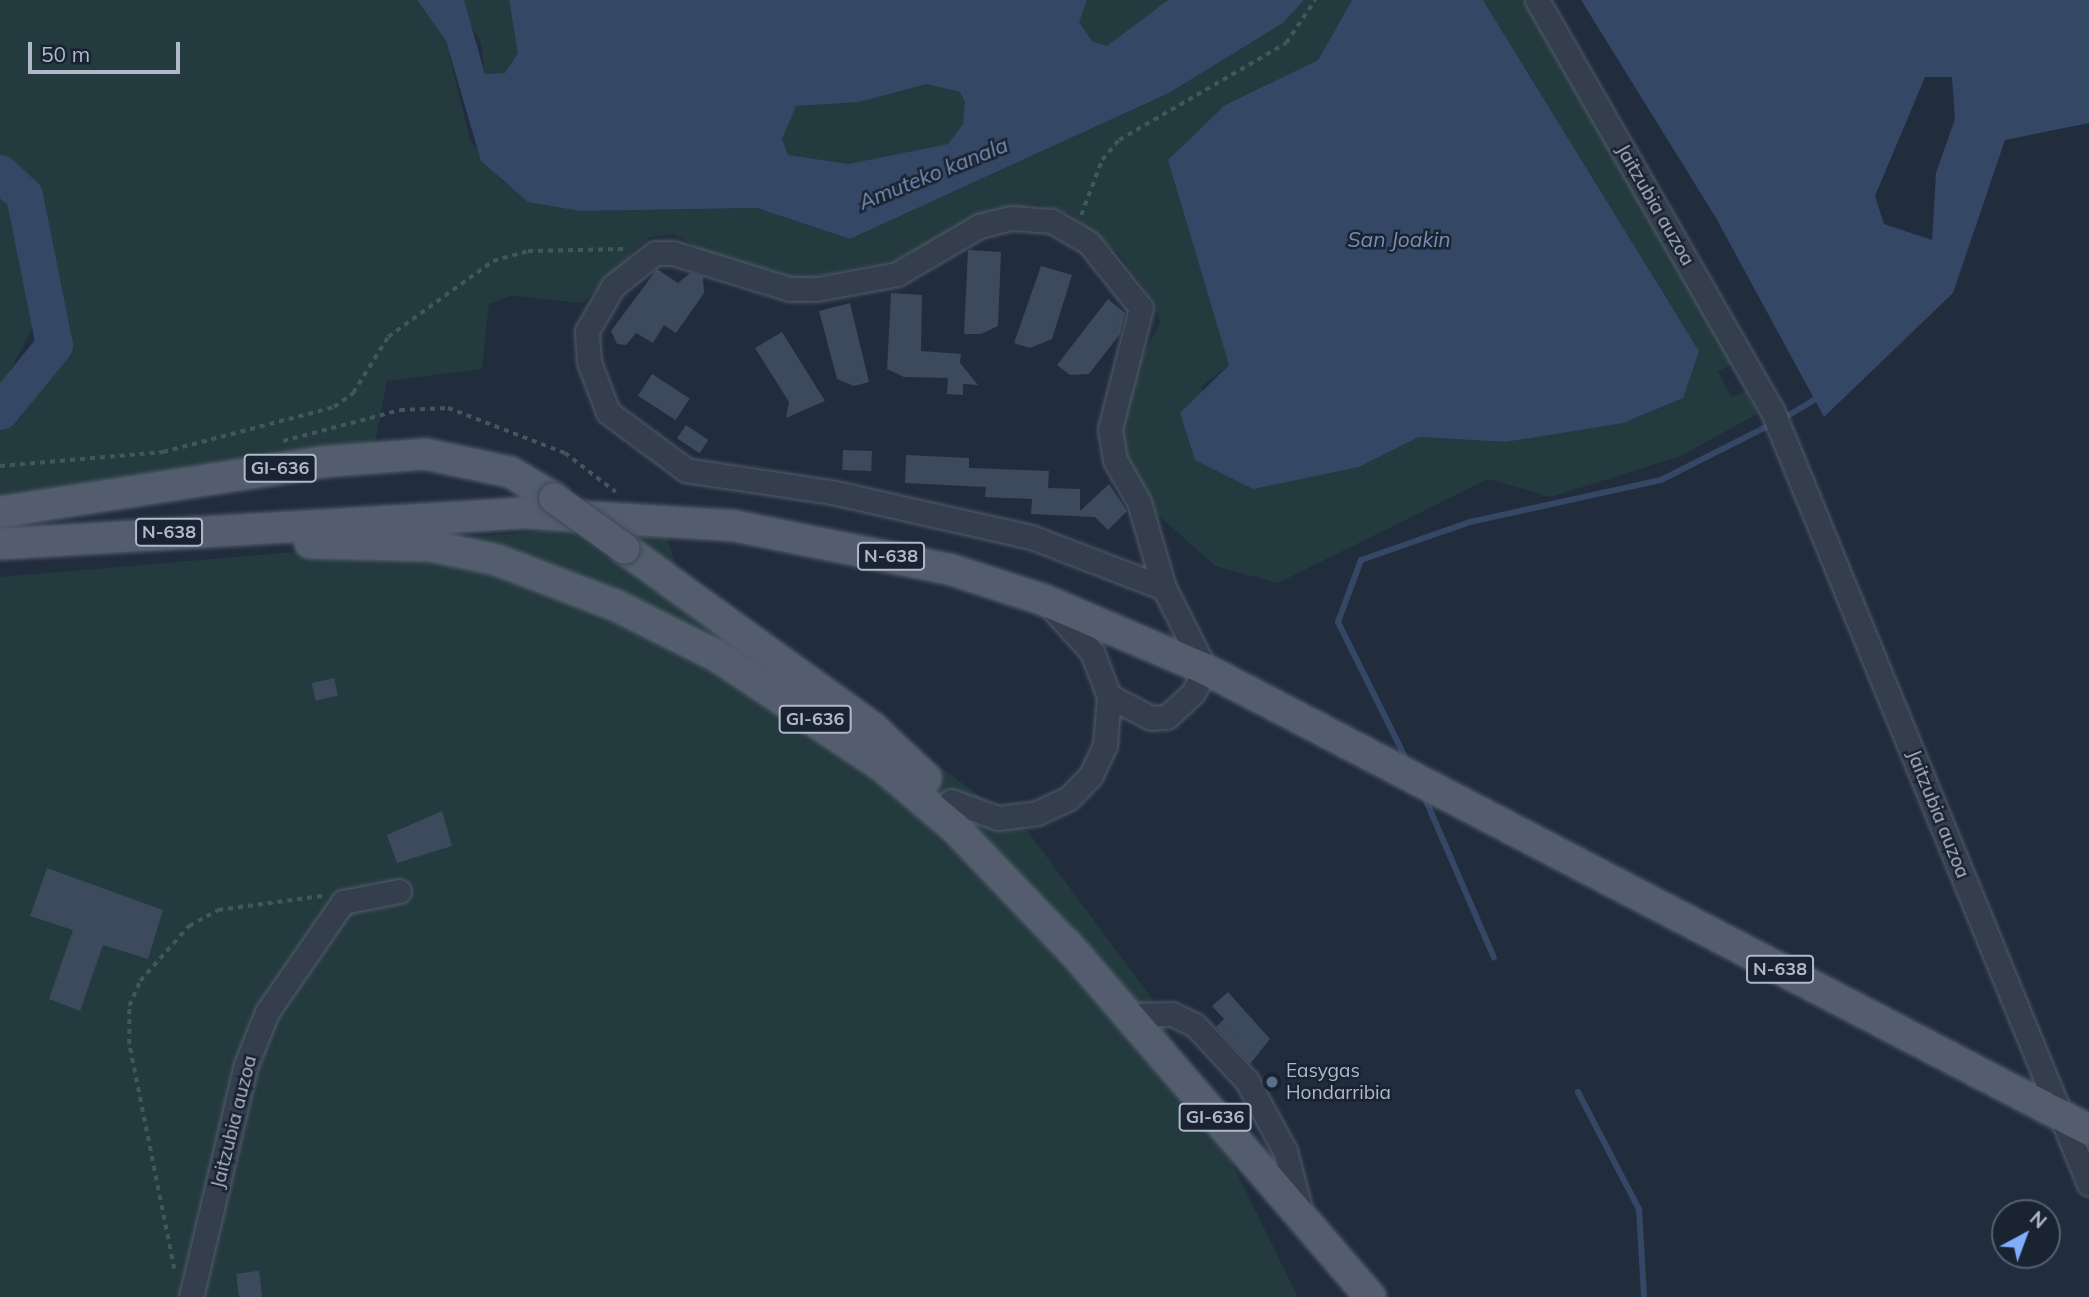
<!DOCTYPE html>
<html>
<head>
<meta charset="utf-8">
<style>
  body { margin:0 }
  #map { position:relative; width:2089px; height:1297px; overflow:hidden; background:#212c3d; font-family:Mulish,sans-serif }
  div>[style] { position:absolute }
  .green>* { inset:0; background:#233a3e }
  .water>* { inset:0; background:#344765 }
  .stream>* { height:6px; margin:-3px; padding:0 3px; transform-origin:3px; border-radius:3px; background:#344765 }
  .river>* { height:37px; margin:-18.5px; padding:0 18.5px; transform-origin:18.5px; border-radius:18.5px; background:#344765 }
  .building>* { inset:0; background:#3d4a5d; transform-origin:0 0 }
  .path>* { height:3.5px; margin-top:-1.75px; transform-origin:0; background:repeating-linear-gradient(90deg,#41575b 0 5px,transparent 0 10px) }
  .roads { filter:drop-shadow(0 0 2px #535c6b) drop-shadow(0 0 2px #535c6b) }
  .minor>* { height:23px; margin:-11.5px; padding:0 11.5px; transform-origin:11.5px; border-radius:11.5px; background:#353e4d }
  .major>* { height:30px; margin:-15px; padding:0 15px; transform-origin:15px; border-radius:15px; background:#535d6d }
  .bridges { filter:drop-shadow(0 0 2px #3e4756) drop-shadow(0 0 2px #3e4756) }
  .major-bridge>* { height:30px; margin:-15px; padding:0 15px; transform-origin:15px; border-radius:15px; background:#535d6d }
  .dots>* { width:19px; height:19px; translate:-50% -50%; box-sizing:border-box; border:4px solid #1a2332; border-radius:50% }
  span { translate:-50% -50%; white-space:nowrap; text-align:center; line-height:1.15; -webkit-text-stroke:5px #1a2332; paint-order:stroke }
  .shield-label span { padding:2px 5px; background:#1a2332; border:2px solid; border-radius:5px; -webkit-text-stroke-width:0 }
  .shield-label { font-size:18px; color:#b0b9c9; font-weight:700 }
  .street-label { font-size:19px; color:#b0b9c9 }
  .poi-label { font-size:19px; color:#b0b9c9 }
  .left { translate:0 -50%; text-align:left }
  .water-label { font-size:21px; color:#768eb2; font-style:italic }
  .north { position:absolute; left:1991px; top:1199px; width:70px; height:70px; box-sizing:border-box; background:#1a2332; border:2px solid #565f6e; border-radius:50%; rotate:41deg; font-size:19px; font-weight:700; line-height:28px; text-align:center; color:#b0b9c9 }
  .north::after { content:''; display:block; margin:auto; width:24px; height:32px; background:#80aeff; clip-path:polygon(50% 0,100% 100%,50% 72%,0 100%) }
  .scale { position:absolute; left:28px; top:42px; width:152px; height:32px; box-sizing:border-box; border:4px solid #b0b9c9; border-top:0; padding-left:9px; font-size:21px; line-height:24px; white-space:nowrap; color:#b0b9c9; -webkit-text-stroke:5px #1a2332; paint-order:stroke }
</style>
</head>
<body>
<div id="map">
  <div class="green">
    <i style="clip-path:polygon(0 0,417px 0,446px 41px,470px 140px,503px 182px,580px 211px,757px 208px,850px 239px,1169px 93px,1283px 23px,1304px 0,1352px 0,1318px 60px,1225px 105px,1212px 304px,1229px 365px,1201px 387px,1253px 488px,1359px 467px,1419px 437px,1505px 442px,1699px 351px,1483px 0,1527px 0,1735px 363px,1718px 371px,1731px 397px,1746px 391px,1757px 414px,1681px 456px,1551px 497px,1488px 479px,1278px 583px,1215px 566px,1149px 507px,1118px 437px,1126px 385px,1160px 323px,1154px 302px,1118px 253px,1069px 213px,1037px 204px,1004px 209px,895px 260px,801px 279px,724px 261px,673px 234px,648px 238px,583px 303px,511px 296px,489px 304px,482px 369px,387px 381px,375px 443px,0 498px,0 428px,21px 417px,62px 340px,34px 191px,0 156px)"></i>
    <i style="clip-path:polygon(456px 0,1230px 0,987px 134px,828px 180px,485px 74px,481px 43px)"></i>
    <i style="clip-path:polygon(0 184px,21px 219px,37px 319px,0 390px)"></i>
    <i style="clip-path:polygon(661px 521px,678px 571px,1029px 833px,1149px 994px,1298px 1297px,0 1297px,0 577px)"></i>
  </div>
  <div class="water">
    <i style="clip-path:polygon(evenodd,417px 0,464px 0,485px 74px,505px 73px,518px 53px,509px 0,1087px 0,1079px 22px,1092px 41px,1107px 46px,1168px 0,1304px 0,1283px 23px,1169px 93px,850px 239px,757px 208px,580px 211px,528px 202px,481px 161px,446px 41px,417px 0,927px 84px,960px 92px,965px 102px,963px 124px,948px 144px,848px 164px,788px 155px,782px 139px,796px 106px,859px 102px,927px 84px)"></i>
    <i style="clip-path:polygon(1352px 0,1483px 0,1699px 351px,1683px 398px,1623px 423px,1505px 442px,1419px 437px,1359px 467px,1253px 489px,1195px 460px,1180px 413px,1229px 365px,1168px 160px,1225px 105px,1318px 60px)"></i>
    <i style="clip-path:polygon(evenodd,1581px 0,2089px 0,2089px 123px,2005px 140px,1953px 293px,1824px 417px,1716px 218px,1581px 0,1925px 77px,1952px 77px,1955px 119px,1936px 173px,1932px 240px,1884px 224px,1875px 196px,1925px 77px)"></i>
  </div>
  <div class="stream">
    <i style="left:1782px;top:419px;width:45px;rotate:-30.5deg"></i>
    <i style="left:1407px;top:761px;width:155px;rotate:-116.4deg"></i>
    <i style="left:1338px;top:622px;width:66px;rotate:-69.6deg"></i>
    <i style="left:1361px;top:560px;width:115px;rotate:-19.2deg"></i>
    <i style="left:1470px;top:522px;width:196px;rotate:-12.4deg"></i>
    <i style="left:1661px;top:480px;width:124px;rotate:-26.8deg"></i>
    <i style="left:1424px;top:796px;width:176px;rotate:66.6deg"></i>
    <i style="left:1578px;top:1092px;width:132px;rotate:62.5deg"></i>
    <i style="left:1639px;top:1209px;width:88px;rotate:86.7deg"></i>
  </div>
  <div class="river">
    <i style="left:0;top:173px;width:33px;rotate:43deg"></i>
    <i style="left:24px;top:195px;width:153px;rotate:78.7deg"></i>
    <i style="left:54px;top:345px;width:85px;rotate:129.3deg"></i>
  </div>
  <div class="building">
    <i style="clip-path:polygon(968px 250px,1001px 252px,998px 326px,981px 334px,964px 334px)"></i>
    <i style="clip-path:polygon(1041px 266px,1072px 275px,1052px 339px,1030px 348px,1014px 343px)"></i>
    <i style="clip-path:polygon(657px 269px,678px 283px,690px 273px,703px 277px,704px 293px,676px 333px,664px 325px,653px 343px,636px 333px,626px 345px,617px 344px,611px 331px)"></i>
    <i style="clip-path:polygon(891px 293px,922px 295px,921px 351px,961px 354px,960px 363px,978px 385px,963px 384px,963px 395px,947px 394px,948px 378px,904px 377px,887px 369px)"></i>
    <i style="clip-path:polygon(1108px 299px,1125px 313px,1120px 334px,1089px 374px,1070px 375px,1057px 365px)"></i>
    <i style="clip-path:polygon(850px 303px,869px 382px,854px 386px,837px 379px,819px 311px)"></i>
    <i style="clip-path:polygon(782px 332px,825px 401px,786px 418px,789px 402px,755px 348px)"></i>
    <i style="left:652px;top:374px;width:45px;height:26px;rotate:33deg"></i>
    <i style="left:686px;top:425px;width:27px;height:16px;rotate:34deg"></i>
    <i style="left:843px;top:450px;width:29px;height:20px;rotate:2deg"></i>
    <i style="clip-path:polygon(906px 455px,969px 458px,969px 468px,1049px 471px,1048px 488px,1080px 489px,1080px 511px,1109px 484px,1127px 511px,1108px 530px,1095px 517px,1031px 514px,1032px 499px,985px 497px,986px 487px,905px 483px)"></i>
    <i style="left:334px;top:678px;width:18px;height:23px;rotate:77deg"></i>
    <i style="clip-path:polygon(442px 811px,452px 846px,397px 863px,387px 835px)"></i>
    <i style="clip-path:polygon(47px 868px,163px 910px,148px 959px,103px 945px,80px 1011px,49px 999px,73px 930px,30px 916px)"></i>
    <i style="clip-path:polygon(1228px 992px,1270px 1039px,1250px 1064px,1216px 1027px,1224px 1019px,1212px 1006px)"></i>
    <i style="left:259px;top:1271px;width:26px;height:23px;rotate:83deg"></i>
  </div>
  <div class="path">
    <i style="left:1081px;top:215px;width:59px;rotate:-69.1deg"></i>
    <i style="left:1102px;top:160px;width:26px;rotate:-50deg"></i>
    <i style="left:1119px;top:140px;width:193px;rotate:-30.1deg"></i>
    <i style="left:1286px;top:43px;width:52px;rotate:-56deg"></i>
    <i style="left:283px;top:441px;width:121px;rotate:-14.8deg"></i>
    <i style="left:400px;top:410px;width:48px;rotate:-2.4deg"></i>
    <i style="left:448px;top:408px;width:125px;rotate:21deg"></i>
    <i style="left:565px;top:453px;width:64px;rotate:37.4deg"></i>
    <i style="left:0;top:466px;width:164px;rotate:-4.9deg"></i>
    <i style="left:163px;top:452px;width:177px;rotate:-14.7deg"></i>
    <i style="left:334px;top:407px;width:24px;rotate:-36deg"></i>
    <i style="left:353px;top:393px;width:66px;rotate:-58deg"></i>
    <i style="left:388px;top:337px;width:130px;rotate:-35.9deg"></i>
    <i style="left:493px;top:261px;width:36px;rotate:-16deg"></i>
    <i style="left:528px;top:251px;width:97px;rotate:-1.2deg"></i>
    <i style="left:174px;top:1269px;width:229px;rotate:-101.3deg"></i>
    <i style="left:129px;top:1044px;width:38px;rotate:-90deg"></i>
    <i style="left:129px;top:1006px;width:27px;rotate:-66deg"></i>
    <i style="left:140px;top:981px;width:74px;rotate:-48.3deg"></i>
    <i style="left:189px;top:926px;width:33px;rotate:-29deg"></i>
    <i style="left:218px;top:910px;width:105px;rotate:-7.7deg"></i>
  </div>
  <div class="roads">
    <div class="minor">
      <i style="left:1537px;top:0;width:473px;rotate:60.2deg"></i>
      <i style="left:1772px;top:410px;width:836px;rotate:67.73deg"></i>
      <i style="left:1109px;top:696px;width:47px;rotate:27.6deg"></i>
      <i style="left:1151px;top:718px;width:16px;rotate:-4deg"></i>
      <i style="left:1167px;top:717px;width:35px;rotate:-43deg"></i>
      <i style="left:1193px;top:693px;width:27px;rotate:-63deg"></i>
      <i style="left:1205px;top:669px;width:91px;rotate:-116.8deg"></i>
      <i style="left:1164px;top:588px;width:142px;rotate:-159deg"></i>
      <i style="left:1031px;top:537px;width:205px;rotate:-167.3deg"></i>
      <i style="left:831px;top:492px;width:147px;rotate:-171.4deg"></i>
      <i style="left:686px;top:470px;width:97px;rotate:-143.4deg"></i>
      <i style="left:608px;top:412px;width:53px;rotate:-110.8deg"></i>
      <i style="left:589px;top:362px;width:31px;rotate:-94deg"></i>
      <i style="left:587px;top:331px;width:52px;rotate:-60deg"></i>
      <i style="left:613px;top:286px;width:53px;rotate:-38.2deg"></i>
      <i style="left:655px;top:253px;width:18px"></i>
      <i style="left:673px;top:253px;width:121px;rotate:17.2deg"></i>
      <i style="left:789px;top:289px;width:28px"></i>
      <i style="left:817px;top:289px;width:81px;rotate:-10.6deg"></i>
      <i style="left:897px;top:274px;width:95px;rotate:-30.3deg"></i>
      <i style="left:979px;top:226px;width:33px;rotate:-14deg"></i>
      <i style="left:1011px;top:218px;width:41px;rotate:4.2deg"></i>
      <i style="left:1052px;top:221px;width:43px;rotate:30.7deg"></i>
      <i style="left:1089px;top:243px;width:83px;rotate:51.3deg"></i>
      <i style="left:1141px;top:308px;width:125px;rotate:104.4deg"></i>
      <i style="left:1110px;top:429px;width:31px;rotate:81deg"></i>
      <i style="left:1115px;top:460px;width:48px;rotate:60.3deg"></i>
      <i style="left:1139px;top:502px;width:90px;rotate:73.8deg"></i>
      <i style="left:951px;top:801px;width:50px;rotate:19.9deg"></i>
      <i style="left:998px;top:818px;width:39px;rotate:-7deg"></i>
      <i style="left:1037px;top:813px;width:35px;rotate:-25deg"></i>
      <i style="left:1069px;top:798px;width:32px;rotate:-46deg"></i>
      <i style="left:1091px;top:775px;width:33px;rotate:-65deg"></i>
      <i style="left:1105px;top:745px;width:49px;rotate:-85.3deg"></i>
      <i style="left:1109px;top:696px;width:47px;rotate:-111.1deg"></i>
      <i style="left:1092px;top:652px;width:57px;rotate:-132.1deg"></i>
      <i style="left:1128px;top:1015px;width:44px;rotate:-1.3deg"></i>
      <i style="left:1172px;top:1014px;width:25px;rotate:26deg"></i>
      <i style="left:1195px;top:1025px;width:76px;rotate:47.1deg"></i>
      <i style="left:1247px;top:1081px;width:80px;rotate:61.5deg"></i>
      <i style="left:1285px;top:1151px;width:67px;rotate:75.3deg"></i>
      <i style="left:191px;top:1297px;width:238px;rotate:-76.7deg"></i>
      <i style="left:246px;top:1065px;width:57px;rotate:-68.4deg"></i>
      <i style="left:267px;top:1012px;width:134px;rotate:-55.4deg"></i>
      <i style="left:343px;top:902px;width:57px;rotate:-11.1deg"></i>
    </div>
    <div class="major">
      <i style="left:0;top:512px;width:326px;rotate:-8.8deg"></i>
      <i style="left:322px;top:462px;width:103px;rotate:-4.4deg"></i>
      <i style="left:425px;top:454px;width:87px;rotate:12deg"></i>
      <i style="left:510px;top:472px;width:51px;rotate:30.6deg"></i>
      <i style="left:310px;top:543px;width:121px;rotate:1.4deg"></i>
      <i style="left:431px;top:546px;width:67px;rotate:12deg"></i>
      <i style="left:497px;top:560px;width:126px;rotate:20.9deg"></i>
      <i style="left:615px;top:605px;width:114px;rotate:26.6deg"></i>
      <i style="left:717px;top:656px;width:198px;rotate:33.7deg"></i>
      <i style="left:882px;top:766px;width:94px;rotate:40.3deg"></i>
      <i style="left:954px;top:827px;width:181px;rotate:46.3deg"></i>
      <i style="left:0;top:544px;width:526px;rotate:-3.38deg"></i>
      <i style="left:525px;top:513px;width:210px;rotate:3.5deg"></i>
      <i style="left:735px;top:526px;width:218px;rotate:11.4deg"></i>
      <i style="left:949px;top:569px;width:100px;rotate:18.1deg"></i>
      <i style="left:1044px;top:600px;width:175px;rotate:23.2deg"></i>
      <i style="left:1205px;top:669px;width:997px;rotate:27.54deg"></i>
      <i style="left:625px;top:549px;width:306px;rotate:35.8deg"></i>
      <i style="left:873px;top:728px;width:73px;rotate:43.3deg"></i>
      <i style="left:1066px;top:943px;width:467px;rotate:49.3deg"></i>
    </div>
  </div>
  <div class="bridges">
    <div class="major-bridge">
      <i style="left:554px;top:498px;width:87px;rotate:35.7deg"></i>
    </div>
  </div>
  <div class="dots">
    <i style="left:1272px;top:1082px;background:#5c6f8a"></i>
  </div>
  <div class="shield-label">
    <span style="left:280px;top:468px">GI-636</span>
    <span style="left:169px;top:532px">N-638</span>
    <span style="left:891px;top:556px">N-638</span>
    <span style="left:815px;top:719px">GI-636</span>
    <span style="left:1780px;top:969px">N-638</span>
    <span style="left:1215px;top:1117px">GI-636</span>
  </div>
  <div class="street-label">
    <span style="left:1655px;top:205px;rotate:60deg">Jaitzubia auzoa</span>
    <span style="left:1938px;top:814px;rotate:68deg">Jaitzubia auzoa</span>
    <span style="left:234px;top:1122px;rotate:-76deg">Jaitzubia auzoa</span>
  </div>
  <div class="poi-label">
    <span class="left" style="left:1286px;top:1082px">Easygas<br>Hondarribia</span>
  </div>
  <div class="water-label">
    <span style="left:933px;top:173px;rotate:-22deg">Amuteko kanala</span>
    <span style="left:1399px;top:239px">San Joakin</span>
  </div>
  <div class="north">N</div>
  <div class="scale">50 m</div>
</div>
</body>
</html>
